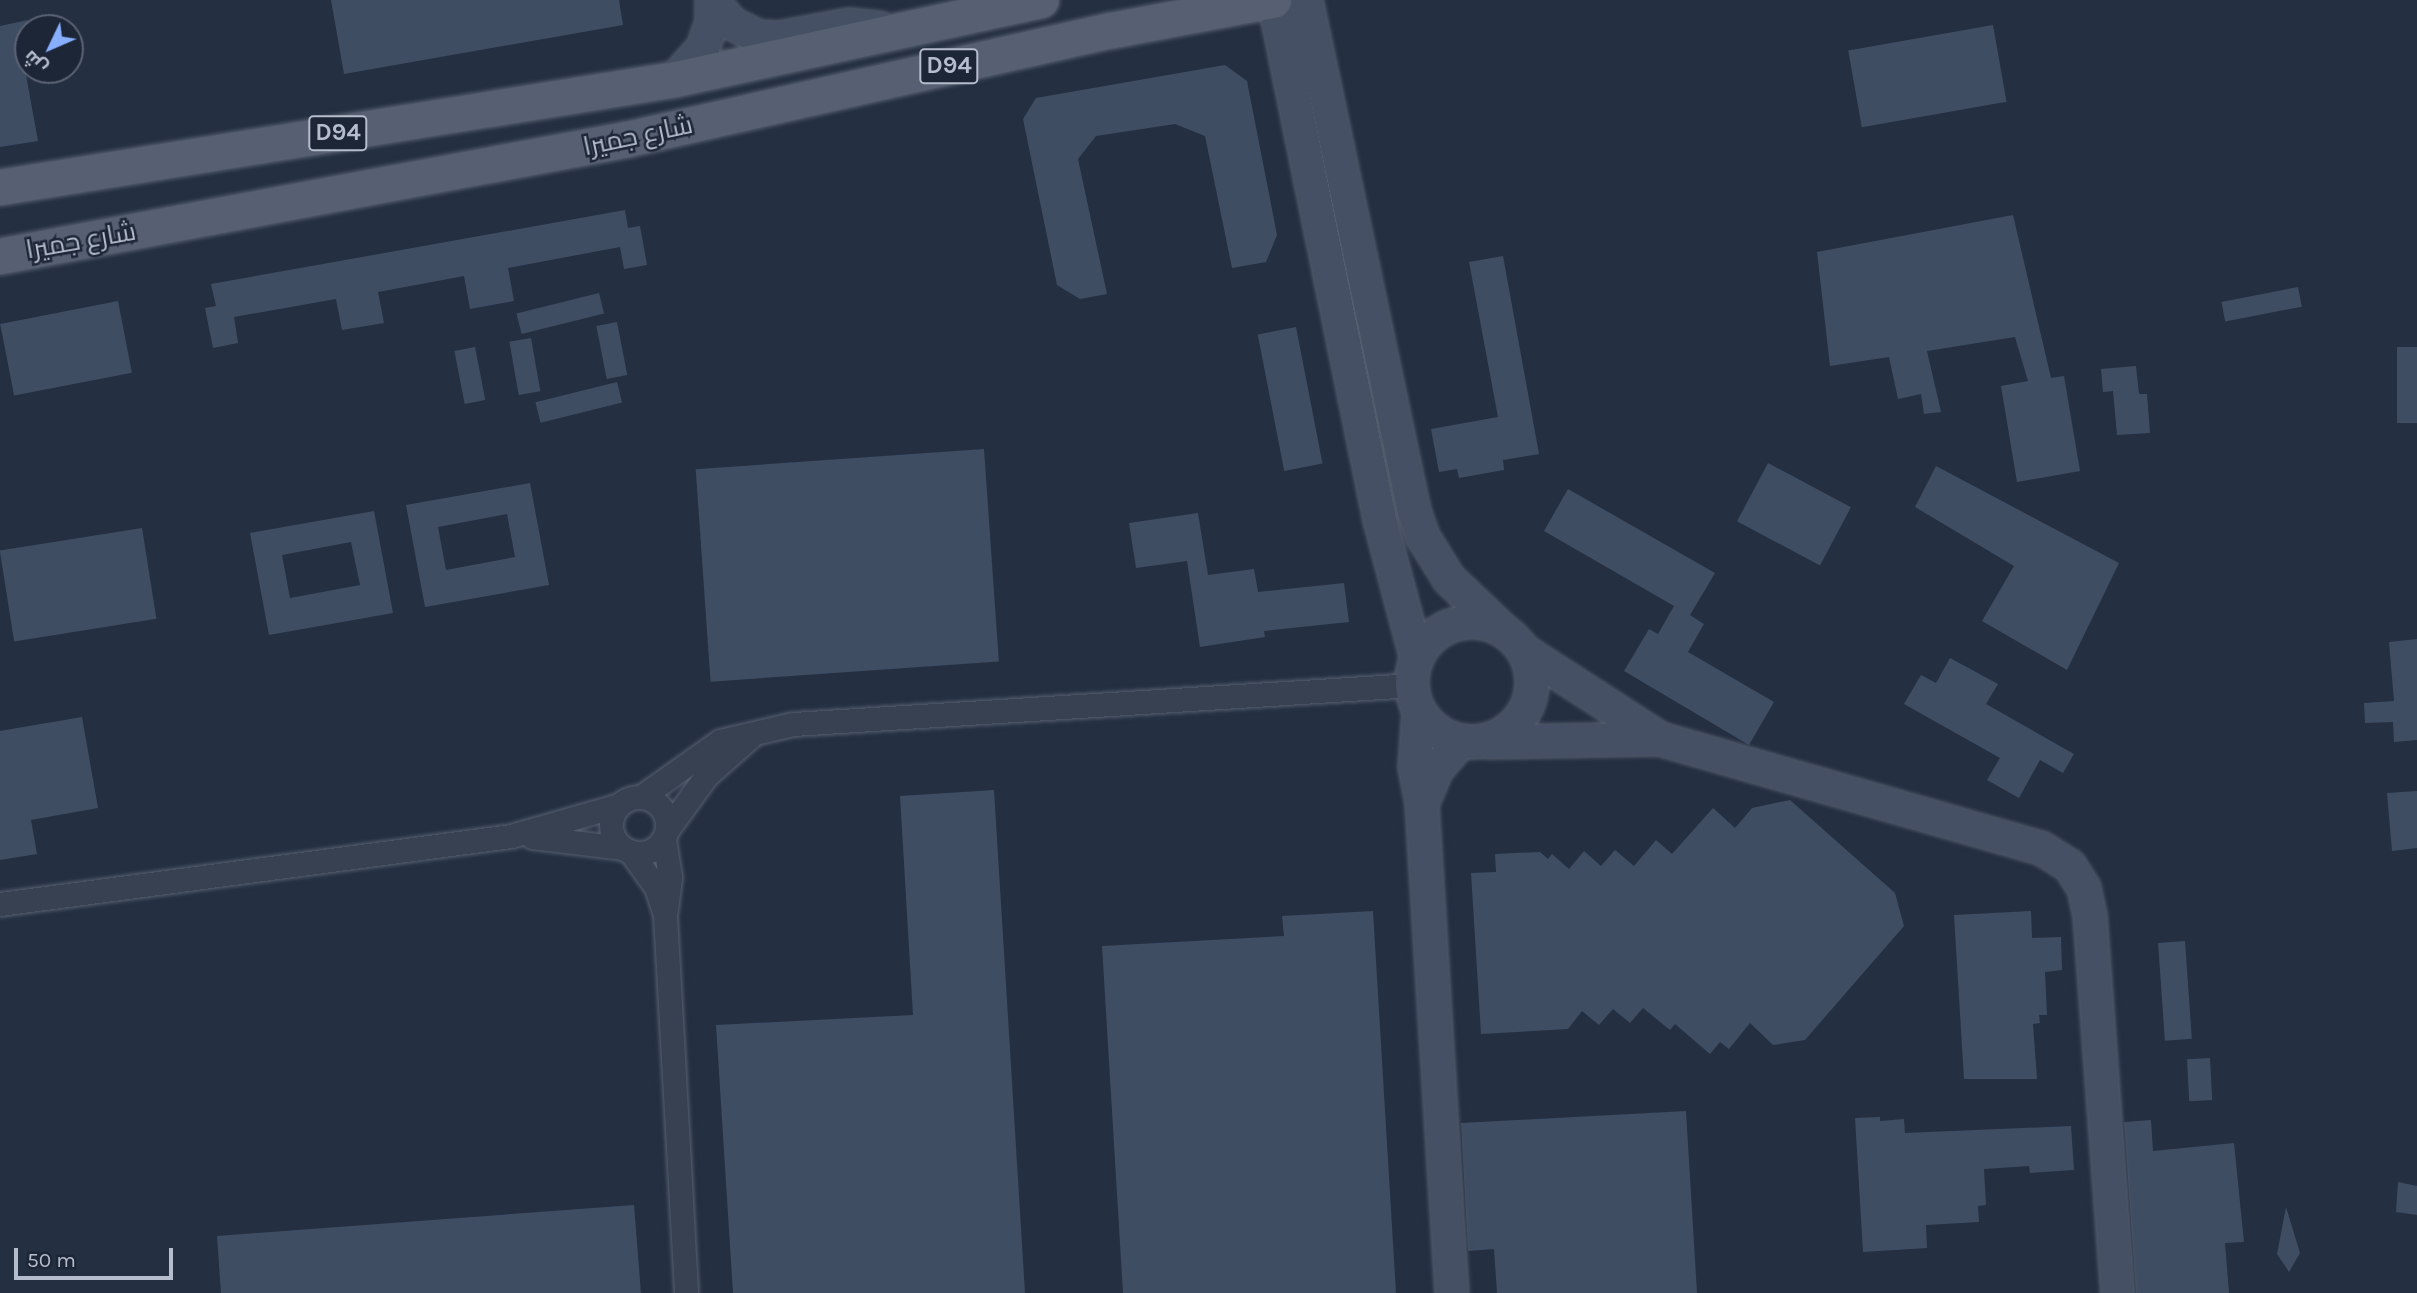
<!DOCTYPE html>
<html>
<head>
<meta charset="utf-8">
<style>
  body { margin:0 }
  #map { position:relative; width:2417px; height:1293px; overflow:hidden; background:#242f42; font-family:Karla,Cairo,sans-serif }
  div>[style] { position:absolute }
  .building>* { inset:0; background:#3f4d62; transform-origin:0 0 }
  .roads { filter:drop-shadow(0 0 2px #565f6f) drop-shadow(0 0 2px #565f6f) }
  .street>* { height:23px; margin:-11.5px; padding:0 11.5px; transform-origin:11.5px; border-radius:11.5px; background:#384152 }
  .street>.ring { margin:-11.5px; padding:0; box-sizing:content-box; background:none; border:23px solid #384152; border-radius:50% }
  .secondary>* { height:32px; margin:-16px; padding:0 16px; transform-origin:16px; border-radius:16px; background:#465065 }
  .secondary>.ring { margin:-16px; padding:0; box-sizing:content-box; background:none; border:32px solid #465065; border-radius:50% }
  .primary>* { height:35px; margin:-17.5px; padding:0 17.5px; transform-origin:17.5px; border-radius:17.5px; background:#566072 }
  span { translate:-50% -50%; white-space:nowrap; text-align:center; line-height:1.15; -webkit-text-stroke:5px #1d2637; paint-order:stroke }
  .shield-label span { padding:2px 5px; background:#1d2637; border:2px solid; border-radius:5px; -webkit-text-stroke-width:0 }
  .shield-label { font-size:24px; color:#b5bccc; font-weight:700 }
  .street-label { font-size:26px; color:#b5bccc }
  .north { position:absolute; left:14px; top:14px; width:70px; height:70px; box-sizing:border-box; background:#1d2637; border:2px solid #5a6273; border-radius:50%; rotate:226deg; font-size:19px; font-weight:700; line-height:28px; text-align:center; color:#b5bccc }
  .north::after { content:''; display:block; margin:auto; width:24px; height:32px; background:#87aeff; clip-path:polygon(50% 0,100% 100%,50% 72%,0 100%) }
  .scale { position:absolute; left:14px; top:1248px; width:159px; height:32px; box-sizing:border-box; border:4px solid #b5bccc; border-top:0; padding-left:9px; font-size:21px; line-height:24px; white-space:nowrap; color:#b5bccc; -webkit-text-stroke:5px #1d2637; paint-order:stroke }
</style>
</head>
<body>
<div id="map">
  <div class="building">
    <i style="clip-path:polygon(331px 0,619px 0,623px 25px,344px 74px)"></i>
    <i style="clip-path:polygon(28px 20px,28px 51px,22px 53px,38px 141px,0 147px,0 26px)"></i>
    <i style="left:1993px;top:25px;width:78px;height:147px;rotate:80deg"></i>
    <i style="clip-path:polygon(1225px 65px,1247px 81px,1277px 235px,1266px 262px,1232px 268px,1205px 136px,1175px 124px,1096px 136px,1078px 159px,1107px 294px,1080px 299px,1057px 285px,1023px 119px,1036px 98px)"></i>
    <i style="clip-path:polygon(625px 210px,628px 228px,640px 226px,647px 265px,624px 269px,620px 247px,508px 268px,514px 301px,470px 309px,464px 276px,378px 292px,384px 323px,342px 330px,336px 299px,234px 317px,238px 343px,213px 348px,205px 308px,216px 306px,211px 284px)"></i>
    <i style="clip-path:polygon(2013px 215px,2051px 378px,2064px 376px,2080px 471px,2017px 482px,2001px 386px,2028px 381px,2015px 337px,1927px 351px,1941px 412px,1924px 414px,1921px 394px,1898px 399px,1889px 357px,1830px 366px,1817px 252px)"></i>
    <i style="clip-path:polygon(1503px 256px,1539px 454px,1503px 460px,1504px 470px,1459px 478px,1457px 469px,1439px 472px,1431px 429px,1498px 417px,1469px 262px)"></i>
    <i style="left:2298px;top:287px;width:20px;height:78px;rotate:79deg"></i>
    <i style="left:599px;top:293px;width:21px;height:85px;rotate:76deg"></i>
    <i style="left:118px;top:301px;width:73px;height:120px;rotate:79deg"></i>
    <i style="left:617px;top:322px;width:54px;height:21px;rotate:79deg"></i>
    <i style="left:1296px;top:327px;width:139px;height:39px;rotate:79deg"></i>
    <i style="left:531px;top:338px;width:54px;height:22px;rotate:80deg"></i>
    <i style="left:475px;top:347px;width:54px;height:21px;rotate:79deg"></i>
    <i style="left:2417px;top:347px;width:76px;height:20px;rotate:90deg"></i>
    <i style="clip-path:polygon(2136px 366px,2139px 394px,2147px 394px,2150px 433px,2117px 435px,2113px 391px,2103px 392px,2101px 369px)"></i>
    <i style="left:617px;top:382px;width:21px;height:84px;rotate:76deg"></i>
    <i style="left:984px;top:449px;width:213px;height:289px;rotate:86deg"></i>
    <i style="left:1768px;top:463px;width:94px;height:66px;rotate:28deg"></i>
    <i style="clip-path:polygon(1936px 466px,2119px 563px,2067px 670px,1982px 621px,2014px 566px,1915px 507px)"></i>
    <i style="clip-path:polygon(evenodd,530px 483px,549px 585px,425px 607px,406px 505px,530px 483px,507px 514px,515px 557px,446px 570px,438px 527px,507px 514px)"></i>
    <i style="clip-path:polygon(1568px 489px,1715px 573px,1690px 615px,1704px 624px,1688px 652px,1774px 702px,1749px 745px,1624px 671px,1649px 629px,1658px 634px,1674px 606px,1544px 531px)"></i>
    <i style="clip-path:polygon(evenodd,374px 511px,393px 613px,269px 635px,250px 533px,374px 511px,351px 542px,360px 585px,290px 598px,282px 555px,351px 542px)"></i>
    <i style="clip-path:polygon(1198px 513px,1208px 575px,1254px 569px,1258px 592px,1344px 583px,1349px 622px,1264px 631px,1265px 637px,1200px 647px,1187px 561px,1136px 568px,1129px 523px)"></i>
    <i style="left:142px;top:528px;width:92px;height:144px;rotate:81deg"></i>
    <i style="clip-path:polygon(2417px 639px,2417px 740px,2394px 742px,2393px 722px,2365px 723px,2364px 703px,2394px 701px,2389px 642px)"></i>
    <i style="clip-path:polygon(1950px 658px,1998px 684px,1986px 704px,2074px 754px,2063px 773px,2040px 760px,2019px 798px,1987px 780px,2000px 758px,1904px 704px,1921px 675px,1936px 683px)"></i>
    <i style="clip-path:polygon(82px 717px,98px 808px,31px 820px,37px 854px,0 860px,0 731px)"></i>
    <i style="clip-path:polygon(994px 790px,1025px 1293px,733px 1293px,716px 1025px,913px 1015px,900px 796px)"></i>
    <i style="clip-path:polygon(2417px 791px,2417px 848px,2392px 851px,2387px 793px)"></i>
    <i style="clip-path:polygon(1790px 800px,1895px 893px,1904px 926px,1805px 1040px,1773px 1045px,1750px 1023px,1729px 1049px,1720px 1042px,1710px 1054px,1675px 1024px,1670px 1030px,1643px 1008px,1630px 1023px,1613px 1009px,1599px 1025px,1582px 1011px,1568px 1029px,1481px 1034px,1471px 873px,1496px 872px,1495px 854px,1540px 852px,1548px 859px,1552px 854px,1569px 869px,1584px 851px,1601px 866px,1615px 850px,1634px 866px,1656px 840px,1672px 854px,1713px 808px,1735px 828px,1752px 808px)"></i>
    <i style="clip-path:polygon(1373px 911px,1396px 1293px,1123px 1293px,1102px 946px,1284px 936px,1282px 916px)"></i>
    <i style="clip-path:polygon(2031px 911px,2032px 938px,2061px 937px,2062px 970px,2045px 972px,2047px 1015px,2039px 1015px,2040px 1023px,2033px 1024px,2037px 1079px,1964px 1079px,1954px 915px)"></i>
    <i style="left:2185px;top:941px;width:98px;height:27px;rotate:86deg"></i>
    <i style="left:2210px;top:1058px;width:42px;height:23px;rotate:87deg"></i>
    <i style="clip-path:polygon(1686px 1111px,1697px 1293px,1497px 1293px,1494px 1249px,1468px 1251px,1461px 1123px)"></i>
    <i style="clip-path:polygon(1880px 1117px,1880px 1121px,1904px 1119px,1905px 1133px,2071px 1126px,2074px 1170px,2030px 1173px,2029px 1166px,1984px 1169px,1986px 1205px,1978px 1206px,1979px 1222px,1926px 1225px,1927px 1248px,1863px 1252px,1855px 1118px)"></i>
    <i style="clip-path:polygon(2151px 1120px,2153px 1151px,2234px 1143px,2244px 1242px,2225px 1243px,2229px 1293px,2136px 1293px,2124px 1122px)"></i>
    <i style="clip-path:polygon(2398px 1182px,2417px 1186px,2417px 1215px,2396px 1212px)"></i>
    <i style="clip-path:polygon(634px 1205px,641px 1293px,221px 1293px,217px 1236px)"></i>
    <i style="clip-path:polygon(2286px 1207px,2300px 1253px,2289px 1272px,2277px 1254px)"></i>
  </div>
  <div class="roads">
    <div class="street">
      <i style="left:641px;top:797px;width:97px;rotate:-35.3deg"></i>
      <i style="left:720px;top:741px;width:75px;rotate:-13.1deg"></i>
      <i style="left:793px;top:724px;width:621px;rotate:-3.6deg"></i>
      <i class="ring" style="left:611px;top:797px;width:33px;height:33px"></i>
      <i style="left:667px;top:830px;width:67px;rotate:-54.2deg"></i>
      <i style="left:706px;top:776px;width:59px;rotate:-41.6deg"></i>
      <i style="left:532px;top:837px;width:92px;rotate:6.9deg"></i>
      <i style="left:664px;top:839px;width:38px;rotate:81deg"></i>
      <i style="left:670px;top:877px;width:32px;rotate:97deg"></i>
      <i style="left:630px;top:851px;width:44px;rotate:54.2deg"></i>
      <i style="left:656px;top:887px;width:29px;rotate:72deg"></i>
      <i style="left:665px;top:915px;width:379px;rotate:86.8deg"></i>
      <i style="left:0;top:904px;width:516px;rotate:-7.58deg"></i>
      <i style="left:511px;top:836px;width:112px;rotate:-16deg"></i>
    </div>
    <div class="secondary">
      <i style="left:712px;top:0;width:30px;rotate:50deg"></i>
      <i style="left:731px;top:23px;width:31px;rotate:27deg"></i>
      <i style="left:759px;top:37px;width:20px;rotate:3deg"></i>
      <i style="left:779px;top:38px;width:71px;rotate:-10.5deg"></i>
      <i style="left:849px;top:25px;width:31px;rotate:6deg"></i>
      <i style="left:1274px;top:0;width:531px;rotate:78.48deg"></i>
      <i style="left:1380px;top:520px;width:144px;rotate:75.1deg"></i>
      <i style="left:1306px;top:0;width:522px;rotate:78.07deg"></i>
      <i style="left:1414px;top:511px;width:28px;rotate:71deg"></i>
      <i style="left:1423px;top:537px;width:49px;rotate:58.2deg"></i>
      <i style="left:1449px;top:579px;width:77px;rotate:43.4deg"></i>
      <i style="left:675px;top:79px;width:42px;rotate:-47.9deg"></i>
      <i style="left:703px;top:48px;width:28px;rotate:-71deg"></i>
      <i style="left:712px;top:22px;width:22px;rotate:-90deg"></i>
      <i class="ring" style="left:1412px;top:622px;width:88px;height:88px"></i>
      <i style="left:1524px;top:651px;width:162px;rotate:32.9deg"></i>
      <i style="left:1660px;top:739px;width:396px;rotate:16deg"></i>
      <i style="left:2041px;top:848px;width:34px;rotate:32deg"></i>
      <i style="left:2070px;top:866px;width:26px;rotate:58deg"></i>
      <i style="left:2084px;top:888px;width:29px;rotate:78deg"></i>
      <i style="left:2090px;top:916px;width:378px;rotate:85.8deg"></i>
      <i style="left:1419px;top:710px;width:57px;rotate:94deg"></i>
      <i style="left:1415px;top:767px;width:38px;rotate:79deg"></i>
      <i style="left:1422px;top:804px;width:490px;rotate:86.5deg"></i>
      <i style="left:1489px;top:742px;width:171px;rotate:-1deg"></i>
      <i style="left:1422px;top:804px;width:38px;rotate:-67deg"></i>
      <i style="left:1437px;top:769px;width:37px;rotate:-49deg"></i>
    </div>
    <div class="primary">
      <i style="left:0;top:187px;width:684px;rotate:-9.09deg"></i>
      <i style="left:675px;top:79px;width:374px;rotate:-12.2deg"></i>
      <i style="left:0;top:256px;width:638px;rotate:-10.57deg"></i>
      <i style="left:627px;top:139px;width:497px;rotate:-12.7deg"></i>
      <i style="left:1112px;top:30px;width:164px;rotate:-10.6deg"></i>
    </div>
  </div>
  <div class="shield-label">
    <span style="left:949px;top:66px">D94</span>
    <span style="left:338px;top:133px">D94</span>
  </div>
  <div class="street-label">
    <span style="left:638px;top:136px;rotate:-12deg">شارع جميرا</span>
    <span style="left:81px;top:241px;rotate:-10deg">شارع جميرا</span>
  </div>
  <div class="north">ش</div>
  <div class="scale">50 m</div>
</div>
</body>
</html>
